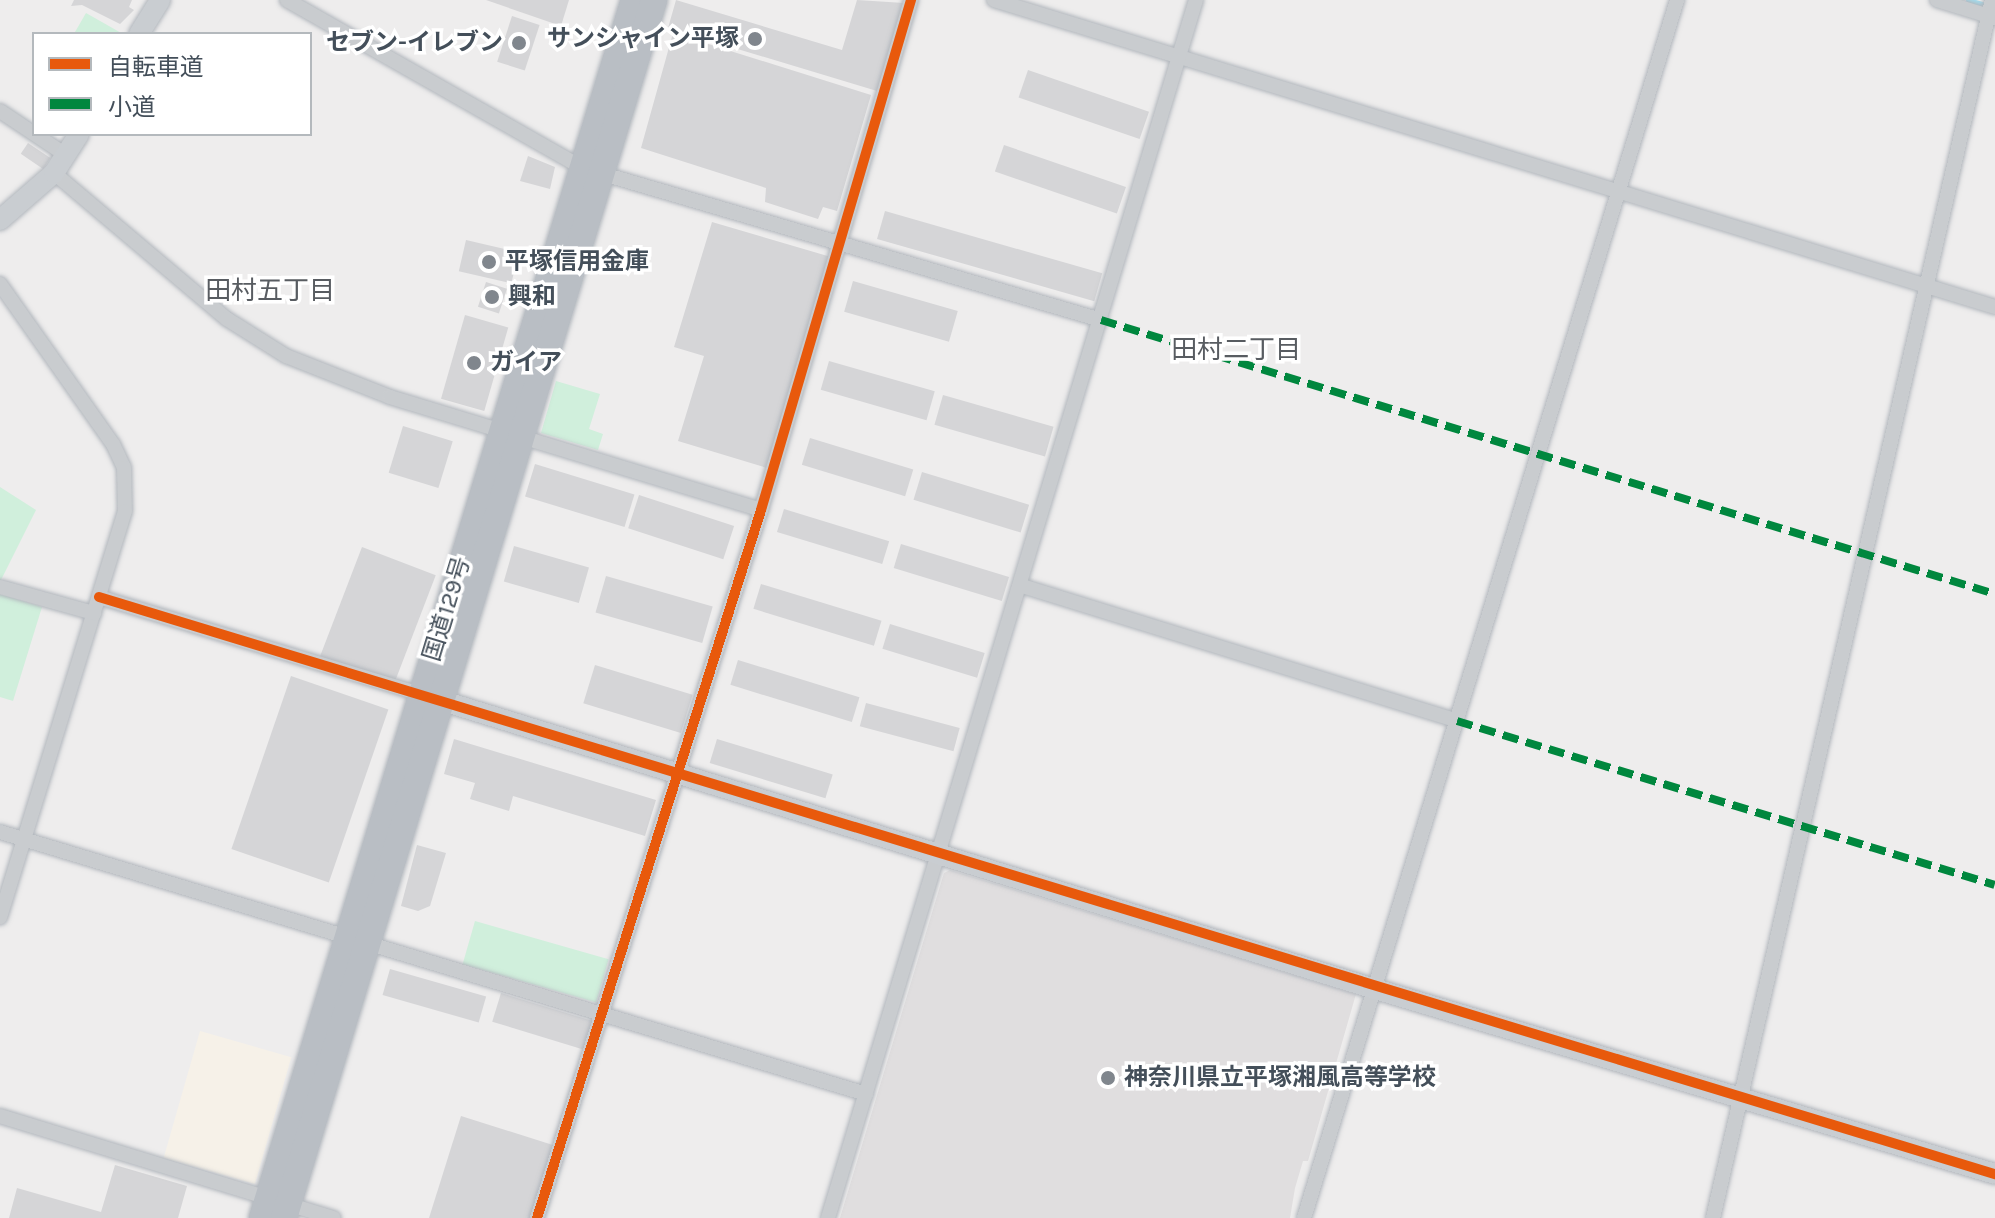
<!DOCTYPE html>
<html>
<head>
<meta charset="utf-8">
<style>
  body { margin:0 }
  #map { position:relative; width:1995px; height:1218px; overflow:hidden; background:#eeeded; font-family:Karla,"Noto Sans JP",sans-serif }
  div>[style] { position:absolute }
  .commercial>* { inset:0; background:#f6f1e8; transform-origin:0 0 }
  .education>* { inset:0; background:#e0dedf }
  .green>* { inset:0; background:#d0efdc; transform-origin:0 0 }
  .stream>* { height:5px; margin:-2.5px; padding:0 2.5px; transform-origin:2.5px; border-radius:2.5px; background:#a2ddef }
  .building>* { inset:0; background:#d5d5d7; transform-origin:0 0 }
  .roads { filter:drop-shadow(0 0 2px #b2b7bd) drop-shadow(0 0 2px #b2b7bd) }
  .street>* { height:14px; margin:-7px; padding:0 7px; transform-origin:7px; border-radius:7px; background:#c9cccf }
  .secondary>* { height:20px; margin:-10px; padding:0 10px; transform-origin:10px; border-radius:10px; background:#c9cdd1 }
  .highway>* { height:26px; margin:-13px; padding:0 13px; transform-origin:13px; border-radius:13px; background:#b9bec4 }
  .quiet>* { height:8px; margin-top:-4px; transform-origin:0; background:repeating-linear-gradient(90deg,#00873e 0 16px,transparent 0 24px) }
  .cycleway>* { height:10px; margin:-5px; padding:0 5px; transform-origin:5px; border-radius:5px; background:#e8590c }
  .dots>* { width:22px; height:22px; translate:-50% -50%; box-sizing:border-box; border:4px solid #fff; border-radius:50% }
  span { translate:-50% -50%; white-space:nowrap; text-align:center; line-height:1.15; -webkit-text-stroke:7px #fff; paint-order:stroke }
  .poi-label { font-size:24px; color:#444f5a; font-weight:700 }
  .right { translate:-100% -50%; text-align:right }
  .left { translate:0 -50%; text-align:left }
  .street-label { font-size:24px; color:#444f5a }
  .neighbourhood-label { font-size:26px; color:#585c61 }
  .legend { position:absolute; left:32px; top:32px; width:280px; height:104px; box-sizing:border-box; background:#fff; border:2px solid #b4b9bd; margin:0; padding:10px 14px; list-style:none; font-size:24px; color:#444f5a }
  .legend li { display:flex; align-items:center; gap:16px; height:40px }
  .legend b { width:40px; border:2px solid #b4b9bd }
</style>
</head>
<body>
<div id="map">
  <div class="commercial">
    <i style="left:200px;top:1031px;width:95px;height:132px;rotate:16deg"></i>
  </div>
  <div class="education">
    <i style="clip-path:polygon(950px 870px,1356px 994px,1308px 1161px,1303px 1161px,1295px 1188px,1290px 1218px,840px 1218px,944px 873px)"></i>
  </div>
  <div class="green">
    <i style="clip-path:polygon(86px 13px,123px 34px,75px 32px)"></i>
    <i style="clip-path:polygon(556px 381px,600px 394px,589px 429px,603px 434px,598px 450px,541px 433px)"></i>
    <i style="clip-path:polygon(0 487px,36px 510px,0 582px)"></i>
    <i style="clip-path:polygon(0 594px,42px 607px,13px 701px,0 697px)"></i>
    <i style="left:475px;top:921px;width:139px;height:45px;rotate:16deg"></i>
  </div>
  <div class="stream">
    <i style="left:1968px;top:0;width:18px;rotate:16deg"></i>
  </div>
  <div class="building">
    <i style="clip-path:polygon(74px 0,132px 0,129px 7px,134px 10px,120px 24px,82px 5px,71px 6px)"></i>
    <i style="clip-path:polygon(486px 0,569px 0,561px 26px)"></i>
    <i style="clip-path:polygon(676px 0,842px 50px,857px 0,904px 3px,877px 91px,668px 28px)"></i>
    <i style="left:512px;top:16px;width:29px;height:48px;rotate:18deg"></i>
    <i style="clip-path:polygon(673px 33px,871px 95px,837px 211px,823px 207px,818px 219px,765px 202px,766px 188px,641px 148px)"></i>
    <i style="left:1028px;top:70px;width:128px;height:29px;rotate:19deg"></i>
    <i style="left:28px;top:143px;width:27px;height:13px;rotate:34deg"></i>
    <i style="left:1004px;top:145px;width:129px;height:28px;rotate:19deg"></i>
    <i style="clip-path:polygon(528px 156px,555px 167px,550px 189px,520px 181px)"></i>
    <i style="left:885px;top:211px;width:226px;height:29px;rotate:16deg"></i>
    <i style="clip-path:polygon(712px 222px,831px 257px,767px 468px,678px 441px,704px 356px,674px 347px)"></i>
    <i style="left:466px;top:240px;width:54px;height:32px;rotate:13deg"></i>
    <i style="left:853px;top:281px;width:109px;height:32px;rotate:16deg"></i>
    <i style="left:486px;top:282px;width:22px;height:26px;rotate:18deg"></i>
    <i style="left:465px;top:315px;width:45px;height:87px;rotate:16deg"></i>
    <i style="left:829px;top:361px;width:110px;height:30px;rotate:16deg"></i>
    <i style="left:943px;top:395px;width:115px;height:31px;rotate:16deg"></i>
    <i style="left:403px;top:426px;width:52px;height:49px;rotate:17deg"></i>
    <i style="left:810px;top:438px;width:108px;height:28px;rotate:17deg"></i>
    <i style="left:535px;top:464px;width:104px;height:34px;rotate:17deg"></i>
    <i style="left:922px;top:472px;width:112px;height:29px;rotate:17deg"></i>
    <i style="left:639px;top:495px;width:100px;height:35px;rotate:18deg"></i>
    <i style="left:784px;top:509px;width:110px;height:24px;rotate:17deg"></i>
    <i style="left:901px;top:544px;width:113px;height:25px;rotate:17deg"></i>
    <i style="left:514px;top:546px;width:78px;height:37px;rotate:16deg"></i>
    <i style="left:362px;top:547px;width:79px;height:117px;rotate:21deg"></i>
    <i style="left:606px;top:576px;width:111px;height:38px;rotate:16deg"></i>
    <i style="left:761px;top:584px;width:126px;height:26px;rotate:17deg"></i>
    <i style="left:890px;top:624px;width:99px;height:26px;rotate:17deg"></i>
    <i style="left:738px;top:660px;width:127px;height:26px;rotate:17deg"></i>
    <i style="left:595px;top:665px;width:102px;height:40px;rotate:17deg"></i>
    <i style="left:291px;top:676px;width:103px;height:183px;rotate:19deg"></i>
    <i style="left:866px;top:703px;width:97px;height:24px;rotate:15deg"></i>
    <i style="clip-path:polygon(454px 739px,656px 800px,645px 836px,513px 796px,509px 811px,470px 799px,475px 783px,444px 774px)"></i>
    <i style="left:717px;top:739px;width:121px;height:25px;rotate:17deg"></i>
    <i style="clip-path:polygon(417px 845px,446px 853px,430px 906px,418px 911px,401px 906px)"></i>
    <i style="left:390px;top:969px;width:100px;height:27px;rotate:16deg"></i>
    <i style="left:501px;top:993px;width:96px;height:30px;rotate:17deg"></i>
    <i style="clip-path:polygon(461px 1116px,556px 1146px,533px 1218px,429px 1218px)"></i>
    <i style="clip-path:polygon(115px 1165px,187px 1186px,178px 1218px,9px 1218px,17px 1188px,101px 1212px)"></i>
  </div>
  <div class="roads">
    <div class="street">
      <i style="left:287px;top:0;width:340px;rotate:29.6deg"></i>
      <i style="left:583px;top:168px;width:540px;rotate:16.35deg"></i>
      <i style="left:994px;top:0;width:1047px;rotate:17.05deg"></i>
      <i style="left:1937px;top:0;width:61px;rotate:17.2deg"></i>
      <i style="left:0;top:111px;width:79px;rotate:33.7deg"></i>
      <i style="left:54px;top:173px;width:226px;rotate:40.2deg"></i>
      <i style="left:227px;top:319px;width:70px;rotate:32.1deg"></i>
      <i style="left:286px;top:356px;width:112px;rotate:21.5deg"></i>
      <i style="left:390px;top:397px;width:388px;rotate:16.9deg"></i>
      <i style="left:0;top:284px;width:196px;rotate:54.8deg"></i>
      <i style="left:113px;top:444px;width:26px;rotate:65deg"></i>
      <i style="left:124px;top:468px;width:43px;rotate:88.7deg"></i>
      <i style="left:125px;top:511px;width:425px;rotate:107.1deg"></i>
      <i style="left:1022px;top:586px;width:455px;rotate:17.2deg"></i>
      <i style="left:0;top:587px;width:98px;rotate:15.5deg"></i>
      <i style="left:99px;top:597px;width:336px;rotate:16.8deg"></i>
      <i style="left:0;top:832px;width:905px;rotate:16.83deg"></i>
      <i style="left:0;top:1116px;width:349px;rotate:17deg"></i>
      <i style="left:537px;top:1218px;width:743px;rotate:-72.44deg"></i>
      <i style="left:761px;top:510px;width:532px;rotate:-73.61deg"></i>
      <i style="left:828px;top:1218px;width:1272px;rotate:-73.19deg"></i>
      <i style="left:1304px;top:1218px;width:1274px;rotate:-72.97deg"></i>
      <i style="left:1713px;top:1218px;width:1250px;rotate:-77.1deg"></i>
    </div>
    <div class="secondary">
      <i style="left:139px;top:34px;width:40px;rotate:-58deg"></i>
      <i style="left:0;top:220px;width:72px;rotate:-41deg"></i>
      <i style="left:54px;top:173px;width:46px;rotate:-57.3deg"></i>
      <i style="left:430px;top:697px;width:986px;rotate:17.17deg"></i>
      <i style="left:1372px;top:988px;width:650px;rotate:16.62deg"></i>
    </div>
    <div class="highway">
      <i style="left:262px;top:1218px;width:1274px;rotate:-73.02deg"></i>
      <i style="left:284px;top:1218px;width:1273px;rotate:-73.1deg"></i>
    </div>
  </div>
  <div class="quiet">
    <i style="left:1101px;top:320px;width:935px;rotate:17.04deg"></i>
    <i style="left:1457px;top:721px;width:562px;rotate:16.95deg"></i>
  </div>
  <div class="cycleway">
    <i style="left:99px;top:597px;width:1982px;rotate:16.93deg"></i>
    <i style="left:537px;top:1218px;width:743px;rotate:-72.44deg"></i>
    <i style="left:761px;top:510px;width:532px;rotate:-73.61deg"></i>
  </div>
  <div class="dots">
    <i style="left:755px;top:39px;background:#80868d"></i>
    <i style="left:519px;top:43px;background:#80868d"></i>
    <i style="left:489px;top:262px;background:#80868d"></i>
    <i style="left:492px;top:297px;background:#80868d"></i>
    <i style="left:474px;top:363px;background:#80868d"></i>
    <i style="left:1108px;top:1078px;background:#80868d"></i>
  </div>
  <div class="poi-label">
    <span class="right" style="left:739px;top:39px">サンシャイン平塚</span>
    <span class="right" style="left:503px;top:43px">セブン-イレブン</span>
    <span class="left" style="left:505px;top:262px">平塚信用金庫</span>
    <span class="left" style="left:508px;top:297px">興和</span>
    <span class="left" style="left:490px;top:363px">ガイア</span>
    <span class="left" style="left:1124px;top:1078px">神奈川県立平塚湘風高等学校</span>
  </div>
  <div class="street-label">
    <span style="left:447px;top:609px;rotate:-73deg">国道129号</span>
  </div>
  <div class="neighbourhood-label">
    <span style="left:270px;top:291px">田村五丁目</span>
    <span style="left:1236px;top:350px">田村二丁目</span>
  </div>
  <ul class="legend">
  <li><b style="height:10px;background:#e8590c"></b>自転車道</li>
  <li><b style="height:10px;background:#00873e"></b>小道</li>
  </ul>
</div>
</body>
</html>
